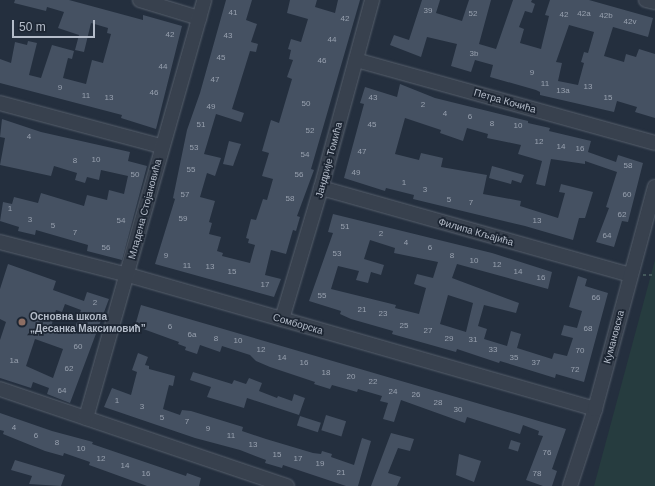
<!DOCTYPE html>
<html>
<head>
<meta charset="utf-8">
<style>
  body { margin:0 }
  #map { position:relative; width:655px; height:486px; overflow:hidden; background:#242f3e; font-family:Helvetica,sans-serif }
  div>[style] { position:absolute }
  .green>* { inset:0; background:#263c3f }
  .building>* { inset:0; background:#455162; transform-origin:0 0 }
  .path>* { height:2px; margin-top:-1px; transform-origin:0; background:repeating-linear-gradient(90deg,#44595c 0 3px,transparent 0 6px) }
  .roads { filter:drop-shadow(0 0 1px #565f6c) drop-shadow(0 0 1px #565f6c) }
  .minor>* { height:14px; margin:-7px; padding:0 7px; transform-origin:7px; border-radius:7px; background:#38414e }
  .dots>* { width:11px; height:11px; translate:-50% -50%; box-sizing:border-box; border:2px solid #1d2633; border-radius:50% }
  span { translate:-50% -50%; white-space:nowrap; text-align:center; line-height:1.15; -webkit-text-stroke:3.5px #1d2633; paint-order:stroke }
  .number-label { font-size:8px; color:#98a1af }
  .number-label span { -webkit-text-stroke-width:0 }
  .street-label { font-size:10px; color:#b4bcc9 }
  .poi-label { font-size:10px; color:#b4bcc9; font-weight:700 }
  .left { translate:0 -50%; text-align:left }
  .scale { position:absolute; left:12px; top:20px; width:83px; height:18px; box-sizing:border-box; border:2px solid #b4bcc9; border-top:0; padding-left:5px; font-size:12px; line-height:14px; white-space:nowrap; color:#b4bcc9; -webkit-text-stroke:3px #1d2633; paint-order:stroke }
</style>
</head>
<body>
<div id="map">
  <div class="green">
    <i style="clip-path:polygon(655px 260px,655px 486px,594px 486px)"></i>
  </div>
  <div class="building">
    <i style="clip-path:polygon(15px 0,69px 0,143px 20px,143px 15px,182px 26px,156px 129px,121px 118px,122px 115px,0 83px,0 59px,11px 63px,15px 42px,27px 45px,28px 41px,37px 43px,29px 75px,41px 78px,52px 45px,74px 51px,72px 59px,68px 58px,63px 78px,86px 84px,92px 60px,103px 63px,111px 34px,107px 33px,108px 28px,91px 23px,84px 52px,75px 50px,79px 35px,58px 28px,64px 12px,47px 7px,46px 11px,14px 3px)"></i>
    <i style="clip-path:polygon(226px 0,252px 0,246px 20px,257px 24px,251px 42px,258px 44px,256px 52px,250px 51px,232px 109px,244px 113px,241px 122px,216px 114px,204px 154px,221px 158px,215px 176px,207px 173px,200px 197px,215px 201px,209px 222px,212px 223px,209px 234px,221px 237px,217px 251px,223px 253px,222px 256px,250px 263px,255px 245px,248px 243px,249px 239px,246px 238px,251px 219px,256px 220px,263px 199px,267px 200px,273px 179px,262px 176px,269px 153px,262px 151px,271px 120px,279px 123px,292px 79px,287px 77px,293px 60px,289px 59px,291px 50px,288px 49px,291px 39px,301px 42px,308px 19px,287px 13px,290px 0,317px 0,315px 7px,335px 13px,338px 0,360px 0,311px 169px,314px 170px,297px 216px,300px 217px,296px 231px,293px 230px,286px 254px,271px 250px,265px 275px,281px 279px,274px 297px,155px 264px,175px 199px,173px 198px,187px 130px,200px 93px)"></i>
    <i style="clip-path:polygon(evenodd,422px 0,440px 0,436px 13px,462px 21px,469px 0,491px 0,479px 44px,496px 49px,513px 0,532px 0,531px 2px,535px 4px,532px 13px,525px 11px,519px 27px,524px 29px,520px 43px,541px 49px,549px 16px,545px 15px,550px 0,589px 0,653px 18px,648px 37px,613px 27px,604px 56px,624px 62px,626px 54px,636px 57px,639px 49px,655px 54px,655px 118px,635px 112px,637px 107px,617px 101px,614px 112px,540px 95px,540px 92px,536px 90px,490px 77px,493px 65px,475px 60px,471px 72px,451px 66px,457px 44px,427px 37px,421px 57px,390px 45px,394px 35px,409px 40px,422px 0,569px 25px,594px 32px,588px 53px,584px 52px,581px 62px,584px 63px,578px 85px,558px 81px,562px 63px,556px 62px,569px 25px)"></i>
    <i style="clip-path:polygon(400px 84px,435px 98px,528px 121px,528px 123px,550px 128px,549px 131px,591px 141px,588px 152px,616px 162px,618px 155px,643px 163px,628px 222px,622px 221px,614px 247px,596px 242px,609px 208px,606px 207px,617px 172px,585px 161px,585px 164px,551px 159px,545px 186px,536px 184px,542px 161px,518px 154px,521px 145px,487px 138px,488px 134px,467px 128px,463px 141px,440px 133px,441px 130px,405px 118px,395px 154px,419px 160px,421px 153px,443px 158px,441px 167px,487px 175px,483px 194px,521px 201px,520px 206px,558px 218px,565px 193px,559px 192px,561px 184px,593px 192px,585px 218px,579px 218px,573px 240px,525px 226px,413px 199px,414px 195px,386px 188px,385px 191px,344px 178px,364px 104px,360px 103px,365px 87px,397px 97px)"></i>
    <i style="clip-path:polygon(2px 119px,41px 132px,130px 152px,128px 161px,147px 166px,122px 260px,87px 251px,88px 245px,36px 230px,35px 235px,18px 231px,19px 227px,0 221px,3px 202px,12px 204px,14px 197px,38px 203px,41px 193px,84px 206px,87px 195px,107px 200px,109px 190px,124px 194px,128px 176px,101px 170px,99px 180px,87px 177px,85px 183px,75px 180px,77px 173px,54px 166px,51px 176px,0 165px,5px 138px,0 137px)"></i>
    <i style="clip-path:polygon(229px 141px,241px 144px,233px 166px,223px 164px)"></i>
    <i style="clip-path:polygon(492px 166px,524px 175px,521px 183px,512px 180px,511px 184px,489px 178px)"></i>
    <i style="clip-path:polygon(evenodd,333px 214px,492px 253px,552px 272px,548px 289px,457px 264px,452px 278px,519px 303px,516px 313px,484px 305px,478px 326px,487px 329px,484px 339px,507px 346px,511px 331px,521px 334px,517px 348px,552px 359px,554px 353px,567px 356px,573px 338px,561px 335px,564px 325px,577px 328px,582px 311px,569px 307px,578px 276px,587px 279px,585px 286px,608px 293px,584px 382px,556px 374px,555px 378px,500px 361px,499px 363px,457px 349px,456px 352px,392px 334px,393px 331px,351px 319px,340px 314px,341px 311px,309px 301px,333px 233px,328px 232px,333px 214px,370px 240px,395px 248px,394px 253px,438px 262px,433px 278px,417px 274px,414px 284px,426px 288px,419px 314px,395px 308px,396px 305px,331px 289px,338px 266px,359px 271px,356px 280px,368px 283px,371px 272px,381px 275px,384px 265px,364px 259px,370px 240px,333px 214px,448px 295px,473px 303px,466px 332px,440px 324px,448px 295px)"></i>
    <i style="clip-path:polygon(evenodd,8px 264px,56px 281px,53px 290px,84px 301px,87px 292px,109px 299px,70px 403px,47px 394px,49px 388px,33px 382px,31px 388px,0 378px,0 340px,6px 322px,0 319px,0 289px,8px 264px,65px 304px,81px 310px,73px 334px,51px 327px,56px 310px,62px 312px,65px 304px,8px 264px,35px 339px,63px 349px,53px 378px,26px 366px,35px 339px)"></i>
    <i style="clip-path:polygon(141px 305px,566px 429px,552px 469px,557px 471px,552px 486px,543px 486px,526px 480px,543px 436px,538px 435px,539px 431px,523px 425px,520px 434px,467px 417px,465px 423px,401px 400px,394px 422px,383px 419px,388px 403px,380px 401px,382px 396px,358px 389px,357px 392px,332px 385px,330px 389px,314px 384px,315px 382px,270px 367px,256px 361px,250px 355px,222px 346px,220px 352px,200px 345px,197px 354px,185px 350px,186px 347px,178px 344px,179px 342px,135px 326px)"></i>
    <i style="clip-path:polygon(138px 353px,148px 357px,145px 365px,149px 366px,149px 369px,175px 376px,173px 386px,169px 385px,163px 409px,180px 415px,182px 410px,191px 411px,243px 427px,242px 431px,266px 439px,313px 453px,321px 454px,322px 451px,332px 454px,331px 457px,354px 465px,362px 438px,371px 441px,358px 486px,346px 486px,283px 465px,282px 468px,265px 463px,266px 460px,240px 450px,195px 438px,104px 407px,112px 388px,131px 395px,137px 372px,132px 370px)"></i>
    <i style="clip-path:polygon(193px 372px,232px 384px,234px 380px,246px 384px,249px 378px,262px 383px,259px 391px,277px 398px,278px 396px,292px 401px,294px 394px,305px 398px,299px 415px,247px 398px,244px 408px,207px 397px,211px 387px,190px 380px)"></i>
    <i style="clip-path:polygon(0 413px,52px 431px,93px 442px,92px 444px,186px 476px,187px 473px,201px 478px,199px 486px,147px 486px,89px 465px,90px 462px,64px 453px,63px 456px,45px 451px,3px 434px,4px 431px,0 430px)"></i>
    <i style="left:326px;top:415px;width:21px;height:16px;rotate:17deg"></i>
    <i style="left:300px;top:416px;width:22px;height:10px;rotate:18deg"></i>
    <i style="clip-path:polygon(391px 433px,414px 439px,410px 451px,398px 448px,388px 473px,401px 477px,397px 486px,371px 486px)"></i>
    <i style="left:511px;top:440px;width:10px;height:9px;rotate:17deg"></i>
    <i style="clip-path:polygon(459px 454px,481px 461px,474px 482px,456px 475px)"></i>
    <i style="clip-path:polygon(15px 460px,65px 475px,61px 486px,29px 484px,32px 476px,11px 470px)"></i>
  </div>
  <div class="path">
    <i style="left:643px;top:275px;width:12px"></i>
  </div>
  <div class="roads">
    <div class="minor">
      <i style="left:140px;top:0;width:62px;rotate:17deg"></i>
      <i style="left:646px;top:0;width:9px;rotate:13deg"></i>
      <i style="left:356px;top:60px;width:310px;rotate:15.5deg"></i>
      <i style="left:0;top:103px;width:167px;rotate:15deg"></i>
      <i style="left:321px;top:188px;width:321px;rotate:15.7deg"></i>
      <i style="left:0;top:242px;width:132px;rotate:14.5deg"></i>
      <i style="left:128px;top:275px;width:486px;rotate:16deg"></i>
      <i style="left:282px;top:319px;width:137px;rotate:-73.4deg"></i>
      <i style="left:321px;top:188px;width:195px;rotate:-74.8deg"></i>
      <i style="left:0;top:389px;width:303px;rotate:18.7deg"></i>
      <i style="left:86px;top:418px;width:434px;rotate:-74.2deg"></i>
      <i style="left:570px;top:486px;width:81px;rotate:-72deg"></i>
      <i style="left:595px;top:409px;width:230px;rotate:-74.9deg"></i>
    </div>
  </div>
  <div class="dots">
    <i style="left:22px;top:322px;background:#8d6e63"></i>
  </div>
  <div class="number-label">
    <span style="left:428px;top:11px">39</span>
    <span style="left:233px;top:13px">41</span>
    <span style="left:473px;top:14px">52</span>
    <span style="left:584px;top:14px">42a</span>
    <span style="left:564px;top:15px">42</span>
    <span style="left:606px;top:16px">42b</span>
    <span style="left:345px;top:19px">42</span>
    <span style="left:630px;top:22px">42v</span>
    <span style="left:170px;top:35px">42</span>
    <span style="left:228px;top:36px">43</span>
    <span style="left:332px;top:40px">44</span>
    <span style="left:474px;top:54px">3b</span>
    <span style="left:221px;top:58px">45</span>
    <span style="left:322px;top:61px">46</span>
    <span style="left:163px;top:67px">44</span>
    <span style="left:532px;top:73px">9</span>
    <span style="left:215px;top:80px">47</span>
    <span style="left:545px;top:84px">11</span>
    <span style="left:588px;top:87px">13</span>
    <span style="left:60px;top:88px">9</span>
    <span style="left:563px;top:91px">13a</span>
    <span style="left:154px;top:93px">46</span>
    <span style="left:86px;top:96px">11</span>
    <span style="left:109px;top:98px">13</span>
    <span style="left:373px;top:98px">43</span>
    <span style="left:608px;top:98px">15</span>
    <span style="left:306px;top:104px">50</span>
    <span style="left:423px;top:105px">2</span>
    <span style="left:211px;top:107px">49</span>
    <span style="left:445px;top:114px">4</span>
    <span style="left:470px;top:117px">6</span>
    <span style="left:492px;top:124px">8</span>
    <span style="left:201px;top:125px">51</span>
    <span style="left:372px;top:125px">45</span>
    <span style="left:518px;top:126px">10</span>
    <span style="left:310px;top:131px">52</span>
    <span style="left:29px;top:137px">4</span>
    <span style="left:539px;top:142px">12</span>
    <span style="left:561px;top:147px">14</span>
    <span style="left:194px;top:148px">53</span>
    <span style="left:580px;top:149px">16</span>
    <span style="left:362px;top:152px">47</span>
    <span style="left:305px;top:155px">54</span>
    <span style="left:96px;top:160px">10</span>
    <span style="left:75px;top:161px">8</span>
    <span style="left:628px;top:166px">58</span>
    <span style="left:191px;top:170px">55</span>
    <span style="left:356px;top:173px">49</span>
    <span style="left:135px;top:175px">50</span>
    <span style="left:299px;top:175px">56</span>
    <span style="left:404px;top:183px">1</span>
    <span style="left:425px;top:190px">3</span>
    <span style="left:185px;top:195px">57</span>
    <span style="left:627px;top:195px">60</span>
    <span style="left:290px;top:199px">58</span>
    <span style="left:449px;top:200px">5</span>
    <span style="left:471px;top:203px">7</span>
    <span style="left:10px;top:209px">1</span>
    <span style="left:622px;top:215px">62</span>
    <span style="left:183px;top:219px">59</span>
    <span style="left:30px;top:220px">3</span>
    <span style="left:121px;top:221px">54</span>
    <span style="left:537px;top:221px">13</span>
    <span style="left:53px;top:226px">5</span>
    <span style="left:345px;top:227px">51</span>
    <span style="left:75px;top:233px">7</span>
    <span style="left:381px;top:234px">2</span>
    <span style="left:607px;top:236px">64</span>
    <span style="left:406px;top:243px">4</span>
    <span style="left:106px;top:248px">56</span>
    <span style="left:430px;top:248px">6</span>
    <span style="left:337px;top:254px">53</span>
    <span style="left:166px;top:256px">9</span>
    <span style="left:452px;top:256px">8</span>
    <span style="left:474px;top:261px">10</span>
    <span style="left:497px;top:265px">12</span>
    <span style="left:187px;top:266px">11</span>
    <span style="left:210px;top:267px">13</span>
    <span style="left:232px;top:272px">15</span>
    <span style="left:518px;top:272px">14</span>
    <span style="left:541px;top:278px">16</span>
    <span style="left:265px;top:285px">17</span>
    <span style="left:322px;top:296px">55</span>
    <span style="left:596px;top:298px">66</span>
    <span style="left:95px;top:303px">2</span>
    <span style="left:362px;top:310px">21</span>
    <span style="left:383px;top:314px">23</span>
    <span style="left:404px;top:326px">25</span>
    <span style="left:170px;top:327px">6</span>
    <span style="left:588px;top:329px">68</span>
    <span style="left:428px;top:331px">27</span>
    <span style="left:192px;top:335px">6a</span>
    <span style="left:216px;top:339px">8</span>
    <span style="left:449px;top:339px">29</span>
    <span style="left:473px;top:340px">31</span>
    <span style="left:238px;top:341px">10</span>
    <span style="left:78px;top:347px">60</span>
    <span style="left:261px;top:350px">12</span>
    <span style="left:493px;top:350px">33</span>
    <span style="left:580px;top:351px">70</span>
    <span style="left:282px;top:358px">14</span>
    <span style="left:514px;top:358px">35</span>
    <span style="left:14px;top:361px">1a</span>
    <span style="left:304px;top:363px">16</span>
    <span style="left:536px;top:363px">37</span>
    <span style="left:69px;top:369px">62</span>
    <span style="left:575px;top:370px">72</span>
    <span style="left:326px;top:373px">18</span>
    <span style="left:351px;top:377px">20</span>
    <span style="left:373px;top:382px">22</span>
    <span style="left:62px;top:391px">64</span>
    <span style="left:393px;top:392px">24</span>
    <span style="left:416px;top:395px">26</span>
    <span style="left:117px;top:401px">1</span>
    <span style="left:438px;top:403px">28</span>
    <span style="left:142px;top:407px">3</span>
    <span style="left:458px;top:410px">30</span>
    <span style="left:162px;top:418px">5</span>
    <span style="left:187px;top:422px">7</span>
    <span style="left:14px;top:428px">4</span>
    <span style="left:208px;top:429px">9</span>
    <span style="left:36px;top:436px">6</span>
    <span style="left:231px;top:436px">11</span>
    <span style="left:57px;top:443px">8</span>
    <span style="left:253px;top:445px">13</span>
    <span style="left:81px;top:449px">10</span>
    <span style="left:547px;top:453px">76</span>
    <span style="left:277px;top:455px">15</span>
    <span style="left:101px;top:459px">12</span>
    <span style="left:298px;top:459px">17</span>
    <span style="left:320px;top:464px">19</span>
    <span style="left:125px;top:466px">14</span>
    <span style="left:341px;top:473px">21</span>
    <span style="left:146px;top:474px">16</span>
    <span style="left:537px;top:474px">78</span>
  </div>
  <div class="street-label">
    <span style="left:505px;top:101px;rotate:16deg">Петра Кочића</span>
    <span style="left:329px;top:160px;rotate:-75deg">Јандрије Томића</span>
    <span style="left:145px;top:209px;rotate:-75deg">Младена Стојановића</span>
    <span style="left:476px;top:232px;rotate:16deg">Филипа Кљајића</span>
    <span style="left:298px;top:324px;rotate:16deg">Сомборска</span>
    <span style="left:614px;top:337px;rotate:-75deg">Кумановска</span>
  </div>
  <div class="poi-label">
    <span class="left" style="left:30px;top:322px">Основна школа<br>„Десанка Максимовић”</span>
  </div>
  <div class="scale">50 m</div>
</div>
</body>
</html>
